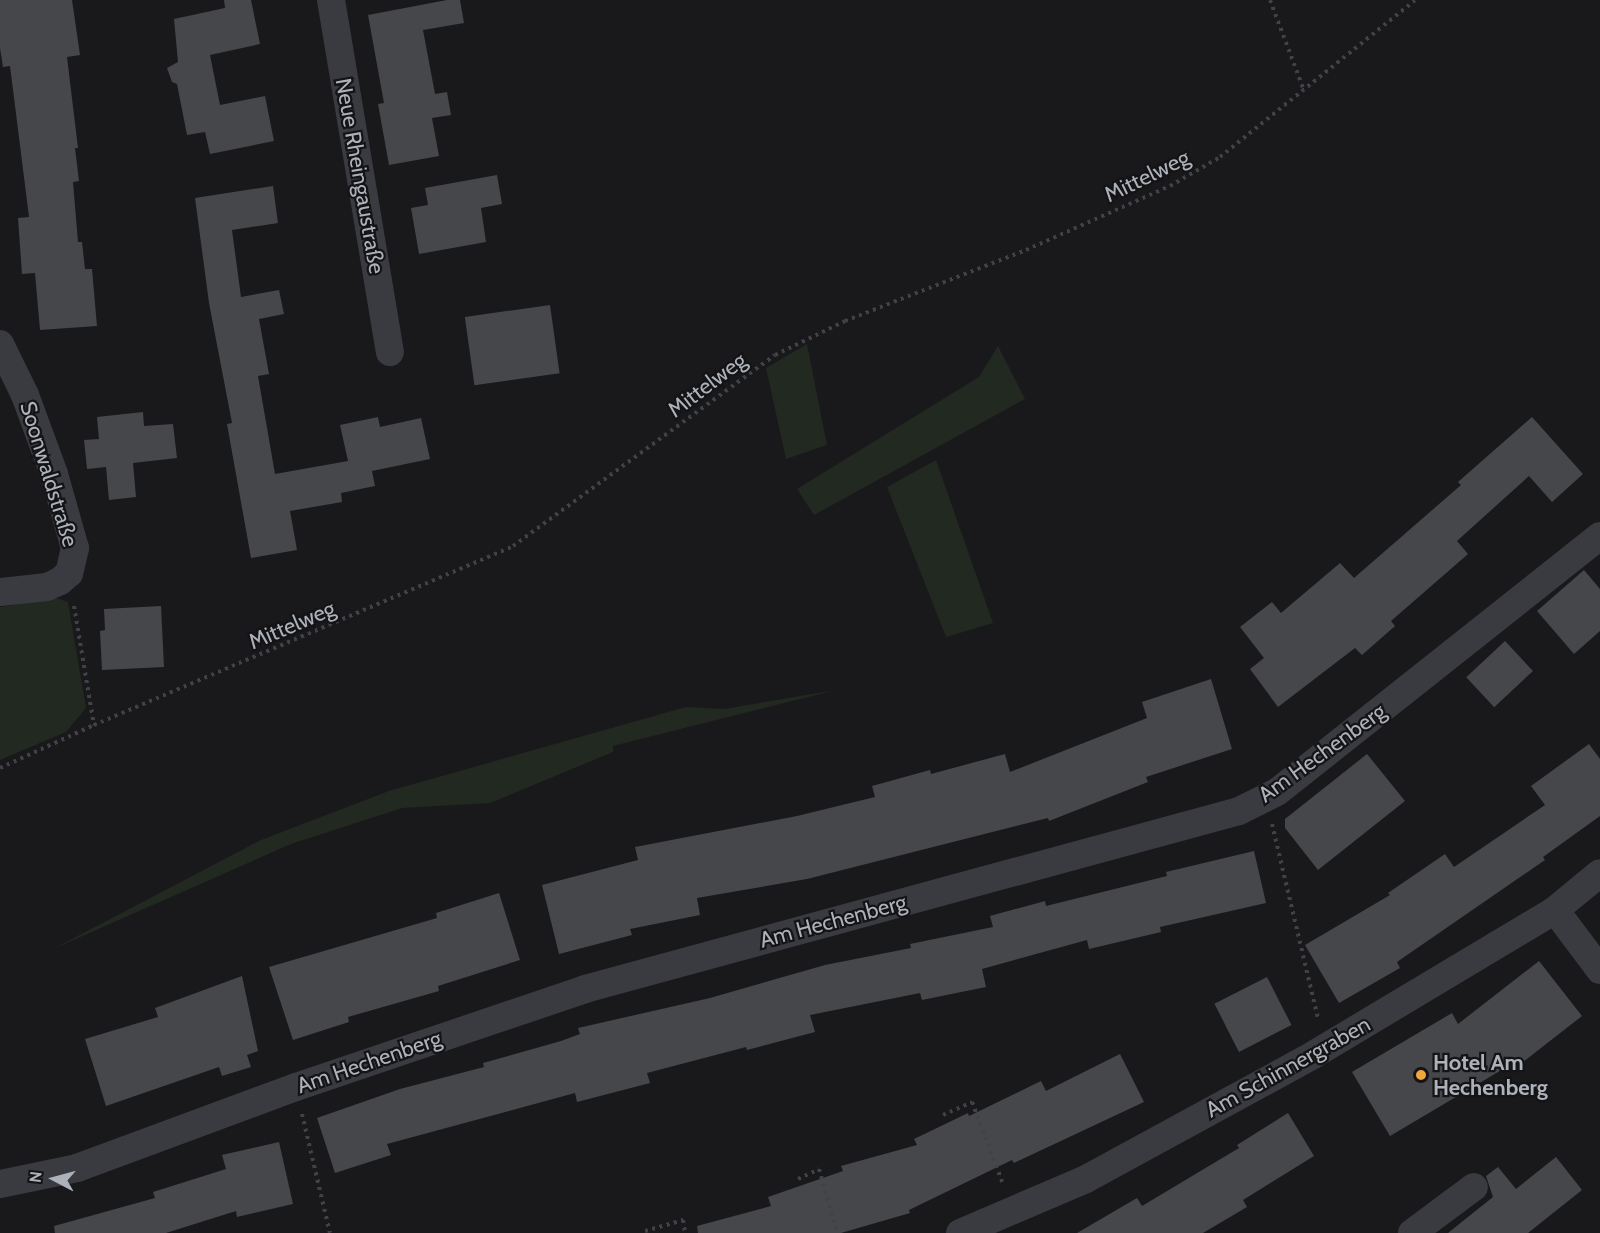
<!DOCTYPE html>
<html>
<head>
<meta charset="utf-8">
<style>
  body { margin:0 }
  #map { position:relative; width:1600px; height:1233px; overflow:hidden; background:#19191b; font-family:Cabin,sans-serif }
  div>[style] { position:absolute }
  .green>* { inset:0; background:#212921 }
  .building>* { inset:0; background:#46474b; transform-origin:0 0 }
  .path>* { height:4px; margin-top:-2px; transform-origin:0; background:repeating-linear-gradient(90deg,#404247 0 3px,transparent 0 7.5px) }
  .minor>* { height:28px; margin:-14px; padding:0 14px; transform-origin:14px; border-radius:14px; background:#3a3b40 }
  .dots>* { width:16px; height:16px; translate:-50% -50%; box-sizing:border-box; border:3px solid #141416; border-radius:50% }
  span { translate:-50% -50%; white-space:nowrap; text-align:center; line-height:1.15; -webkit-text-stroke:4.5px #141416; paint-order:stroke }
  .street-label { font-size:22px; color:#acb1ba }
  .poi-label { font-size:22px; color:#acb1ba; font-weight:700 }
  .left { translate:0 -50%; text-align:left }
  .north { position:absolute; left:24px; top:1149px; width:60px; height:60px; -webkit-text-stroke:4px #141416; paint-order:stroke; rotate:276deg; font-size:16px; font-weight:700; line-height:24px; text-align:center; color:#acb1ba }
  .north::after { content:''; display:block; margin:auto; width:21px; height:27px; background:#acb1ba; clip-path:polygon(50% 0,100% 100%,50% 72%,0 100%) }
</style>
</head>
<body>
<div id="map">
  <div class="green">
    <i style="clip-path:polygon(807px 344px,827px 445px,786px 459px,766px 368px)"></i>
    <i style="clip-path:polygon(998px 346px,1025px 399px,814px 515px,797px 489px,979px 377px)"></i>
    <i style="clip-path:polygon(936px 460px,993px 623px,946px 637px,887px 487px)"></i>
    <i style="clip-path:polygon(56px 598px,68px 602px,86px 708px,66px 732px,0 760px,0 607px)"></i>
    <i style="clip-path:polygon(836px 690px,613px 746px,613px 752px,490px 803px,402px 808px,291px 844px,53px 949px,261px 840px,389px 791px,686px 707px,724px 709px)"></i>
  </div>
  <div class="building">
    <i style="clip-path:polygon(0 0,72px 0,80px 55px,67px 57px,78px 148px,75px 148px,79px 181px,73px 182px,78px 242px,82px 242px,85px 269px,92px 269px,97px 326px,40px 330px,35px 273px,22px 274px,18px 218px,29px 217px,10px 66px,3px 67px,0 48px)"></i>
    <i style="clip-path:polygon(224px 0,251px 0,260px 44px,210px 55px,220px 105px,265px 96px,274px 141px,210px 154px,205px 132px,187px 135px,177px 84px,172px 82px,167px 68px,178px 62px,174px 19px,225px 8px)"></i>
    <i style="clip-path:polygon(447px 0,460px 0,464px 23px,423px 30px,435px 94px,447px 92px,451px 115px,432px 118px,439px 156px,389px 165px,378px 104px,384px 103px,368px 15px)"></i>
    <i style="clip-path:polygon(497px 175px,502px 204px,481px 208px,486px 242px,419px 254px,411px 208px,428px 205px,425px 188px)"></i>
    <i style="clip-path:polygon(273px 186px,278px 223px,232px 230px,241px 297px,279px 290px,284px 314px,259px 319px,269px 374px,258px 376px,275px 474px,348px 461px,340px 425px,378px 417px,380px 427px,421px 418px,430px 459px,372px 471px,375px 486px,341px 493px,342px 502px,290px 511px,297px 550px,251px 558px,227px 424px,232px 423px,209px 303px,195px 198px)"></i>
    <i style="left:550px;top:305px;width:69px;height:86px;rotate:82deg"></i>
    <i style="clip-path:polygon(143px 412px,144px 426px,173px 424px,177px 458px,133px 463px,136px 497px,109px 500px,106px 467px,87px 469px,84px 440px,99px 439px,97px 417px)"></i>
    <i style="clip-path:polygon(1532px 417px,1583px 474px,1552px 502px,1529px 476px,1457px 541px,1468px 554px,1391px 621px,1395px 626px,1362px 655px,1355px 648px,1278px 707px,1250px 669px,1264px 658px,1240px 627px,1272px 602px,1281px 613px,1340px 563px,1354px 578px,1461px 485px,1458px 482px)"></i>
    <i style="clip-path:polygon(1584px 570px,1600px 589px,1600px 631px,1574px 654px,1537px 611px)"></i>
    <i style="clip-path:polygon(161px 606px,164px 667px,102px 670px,100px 631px,105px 630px,104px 609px)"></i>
    <i style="left:1505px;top:641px;width:41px;height:53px;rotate:47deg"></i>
    <i style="clip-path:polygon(1211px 679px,1232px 749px,1146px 777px,1148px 782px,1049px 821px,1048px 818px,807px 879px,697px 898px,700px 915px,630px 929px,632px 935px,559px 954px,542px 885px,638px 860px,635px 847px,797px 816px,875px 797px,872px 786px,930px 770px,931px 774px,1005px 754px,1010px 772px,1147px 718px,1142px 702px)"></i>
    <i style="clip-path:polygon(1589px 744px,1600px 759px,1600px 816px,1543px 857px,1545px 860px,1397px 962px,1400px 968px,1339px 1003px,1305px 945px,1390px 895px,1388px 893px,1445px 854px,1454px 867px,1545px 805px,1531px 786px)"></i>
    <i style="clip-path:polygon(1367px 754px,1405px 801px,1318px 870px,1285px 828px,1285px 819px)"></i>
    <i style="clip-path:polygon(1254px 851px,1266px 903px,1160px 927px,1161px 932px,1089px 949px,1087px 940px,982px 969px,986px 987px,922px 1000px,920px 993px,810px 1015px,815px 1032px,747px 1050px,746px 1047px,647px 1073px,650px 1083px,577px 1102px,575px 1093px,387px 1144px,391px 1155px,335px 1173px,317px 1118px,400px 1089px,484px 1067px,483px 1063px,561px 1041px,580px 1034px,578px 1028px,710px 998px,825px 965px,911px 948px,910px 944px,993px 927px,990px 916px,1045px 901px,1046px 906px,1167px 876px,1166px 872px)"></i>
    <i style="clip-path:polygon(499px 893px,520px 960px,438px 986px,439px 991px,348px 1017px,349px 1022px,293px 1040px,269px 967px,437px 918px,436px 913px)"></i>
    <i style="clip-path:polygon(1539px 961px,1582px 1016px,1518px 1066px,1515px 1062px,1390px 1136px,1352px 1072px,1452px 1013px,1458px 1024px)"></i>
    <i style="clip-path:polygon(242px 976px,258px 1051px,247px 1055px,251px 1067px,222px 1076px,219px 1067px,106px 1106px,85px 1039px,158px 1017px,155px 1008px)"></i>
    <i style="left:1267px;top:977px;width:54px;height:59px;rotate:63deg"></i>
    <i style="clip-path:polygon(1120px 1054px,1144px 1102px,1014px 1163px,1012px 1160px,909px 1210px,910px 1213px,841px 1233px,698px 1233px,697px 1226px,771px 1206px,768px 1197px,843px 1171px,841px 1166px,917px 1145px,914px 1139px,968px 1113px,969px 1116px,1041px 1081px,1046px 1091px)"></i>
    <i style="clip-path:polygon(1288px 1113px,1314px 1156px,1243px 1200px,1247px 1207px,1203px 1233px,1077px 1233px,1137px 1198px,1142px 1206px,1239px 1148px,1237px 1145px)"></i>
    <i style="clip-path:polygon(279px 1142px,293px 1204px,237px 1217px,236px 1211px,166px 1233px,55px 1233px,54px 1226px,155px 1198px,153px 1192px,226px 1169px,222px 1155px)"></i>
    <i style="clip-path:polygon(1556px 1157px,1582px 1190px,1528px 1233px,1448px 1233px,1493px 1197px,1486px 1176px,1498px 1167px,1516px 1189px)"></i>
  </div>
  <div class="path">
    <i style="left:1270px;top:0;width:94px;rotate:69.4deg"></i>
    <i style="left:74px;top:606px;width:121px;rotate:80.5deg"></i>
    <i style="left:0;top:768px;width:103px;rotate:-24.6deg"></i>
    <i style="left:94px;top:725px;width:456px;rotate:-23.1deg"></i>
    <i style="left:513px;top:546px;width:324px;rotate:-36.1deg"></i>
    <i style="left:775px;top:355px;width:78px;rotate:-25.9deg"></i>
    <i style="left:845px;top:321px;width:194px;rotate:-21.4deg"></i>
    <i style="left:1026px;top:250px;width:158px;rotate:-24deg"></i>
    <i style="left:1170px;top:186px;width:58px;rotate:-30.1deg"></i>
    <i style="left:1220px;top:157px;width:250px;rotate:-38.8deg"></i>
    <i style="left:1272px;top:824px;width:199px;rotate:76.7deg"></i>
    <i style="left:302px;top:1114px;width:122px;rotate:76.8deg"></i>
    <i style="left:943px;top:1115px;width:32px;rotate:-24deg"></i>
    <i style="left:972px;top:1102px;width:88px;rotate:69.3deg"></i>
    <i style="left:798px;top:1179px;width:23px;rotate:-25deg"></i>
    <i style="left:819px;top:1169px;width:66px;rotate:74.3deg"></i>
    <i style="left:645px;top:1231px;width:40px;rotate:-16deg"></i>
    <i style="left:683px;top:1220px;width:13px;rotate:81deg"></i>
  </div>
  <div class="minor">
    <i style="left:331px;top:0;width:357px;rotate:80.5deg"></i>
    <i style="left:0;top:344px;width:57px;rotate:63.9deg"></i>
    <i style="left:25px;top:395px;width:84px;rotate:69.8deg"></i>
    <i style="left:54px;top:474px;width:77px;rotate:74.2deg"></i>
    <i style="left:75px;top:548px;width:26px;rotate:103deg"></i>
    <i style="left:69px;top:573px;width:12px;rotate:138deg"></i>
    <i style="left:60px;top:581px;width:14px;rotate:155deg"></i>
    <i style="left:47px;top:587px;width:47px;rotate:173.9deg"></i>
    <i style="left:1555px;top:910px;width:75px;rotate:53.1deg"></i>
    <i style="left:0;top:1184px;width:79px;rotate:-11.7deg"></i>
    <i style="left:77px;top:1168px;width:233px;rotate:-20.3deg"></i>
    <i style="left:296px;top:1087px;width:305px;rotate:-18.7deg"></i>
    <i style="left:585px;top:989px;width:678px;rotate:-15.23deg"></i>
    <i style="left:1239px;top:811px;width:42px;rotate:-26.6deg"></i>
    <i style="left:1277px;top:792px;width:412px;rotate:-38.4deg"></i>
    <i style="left:960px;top:1233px;width:137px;rotate:-23.2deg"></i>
    <i style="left:1086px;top:1179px;width:259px;rotate:-28.6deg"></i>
    <i style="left:1313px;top:1055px;width:282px;rotate:-30.9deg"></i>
    <i style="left:1555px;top:910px;width:58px;rotate:-39.4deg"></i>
    <i style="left:1412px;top:1233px;width:77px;rotate:-36.6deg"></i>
  </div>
  <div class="dots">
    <i style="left:1421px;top:1075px;background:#efa63d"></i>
  </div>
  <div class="street-label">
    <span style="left:360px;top:176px;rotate:80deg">Neue Rheingaustraße</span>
    <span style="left:1147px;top:176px;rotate:-26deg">Mittelweg</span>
    <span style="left:707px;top:385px;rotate:-37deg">Mittelweg</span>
    <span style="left:49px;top:474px;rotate:73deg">Soonwaldstraße</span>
    <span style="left:292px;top:625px;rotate:-23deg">Mittelweg</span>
    <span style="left:1322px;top:753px;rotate:-36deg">Am Hechenberg</span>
    <span style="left:833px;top:921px;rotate:-15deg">Am Hechenberg</span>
    <span style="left:369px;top:1062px;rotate:-19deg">Am Hechenberg</span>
    <span style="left:1288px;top:1067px;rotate:-29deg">Am Schinnergraben</span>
  </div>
  <div class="poi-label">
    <span class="left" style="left:1433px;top:1075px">Hotel Am<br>Hechenberg</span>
  </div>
  <div class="north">N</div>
</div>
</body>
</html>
